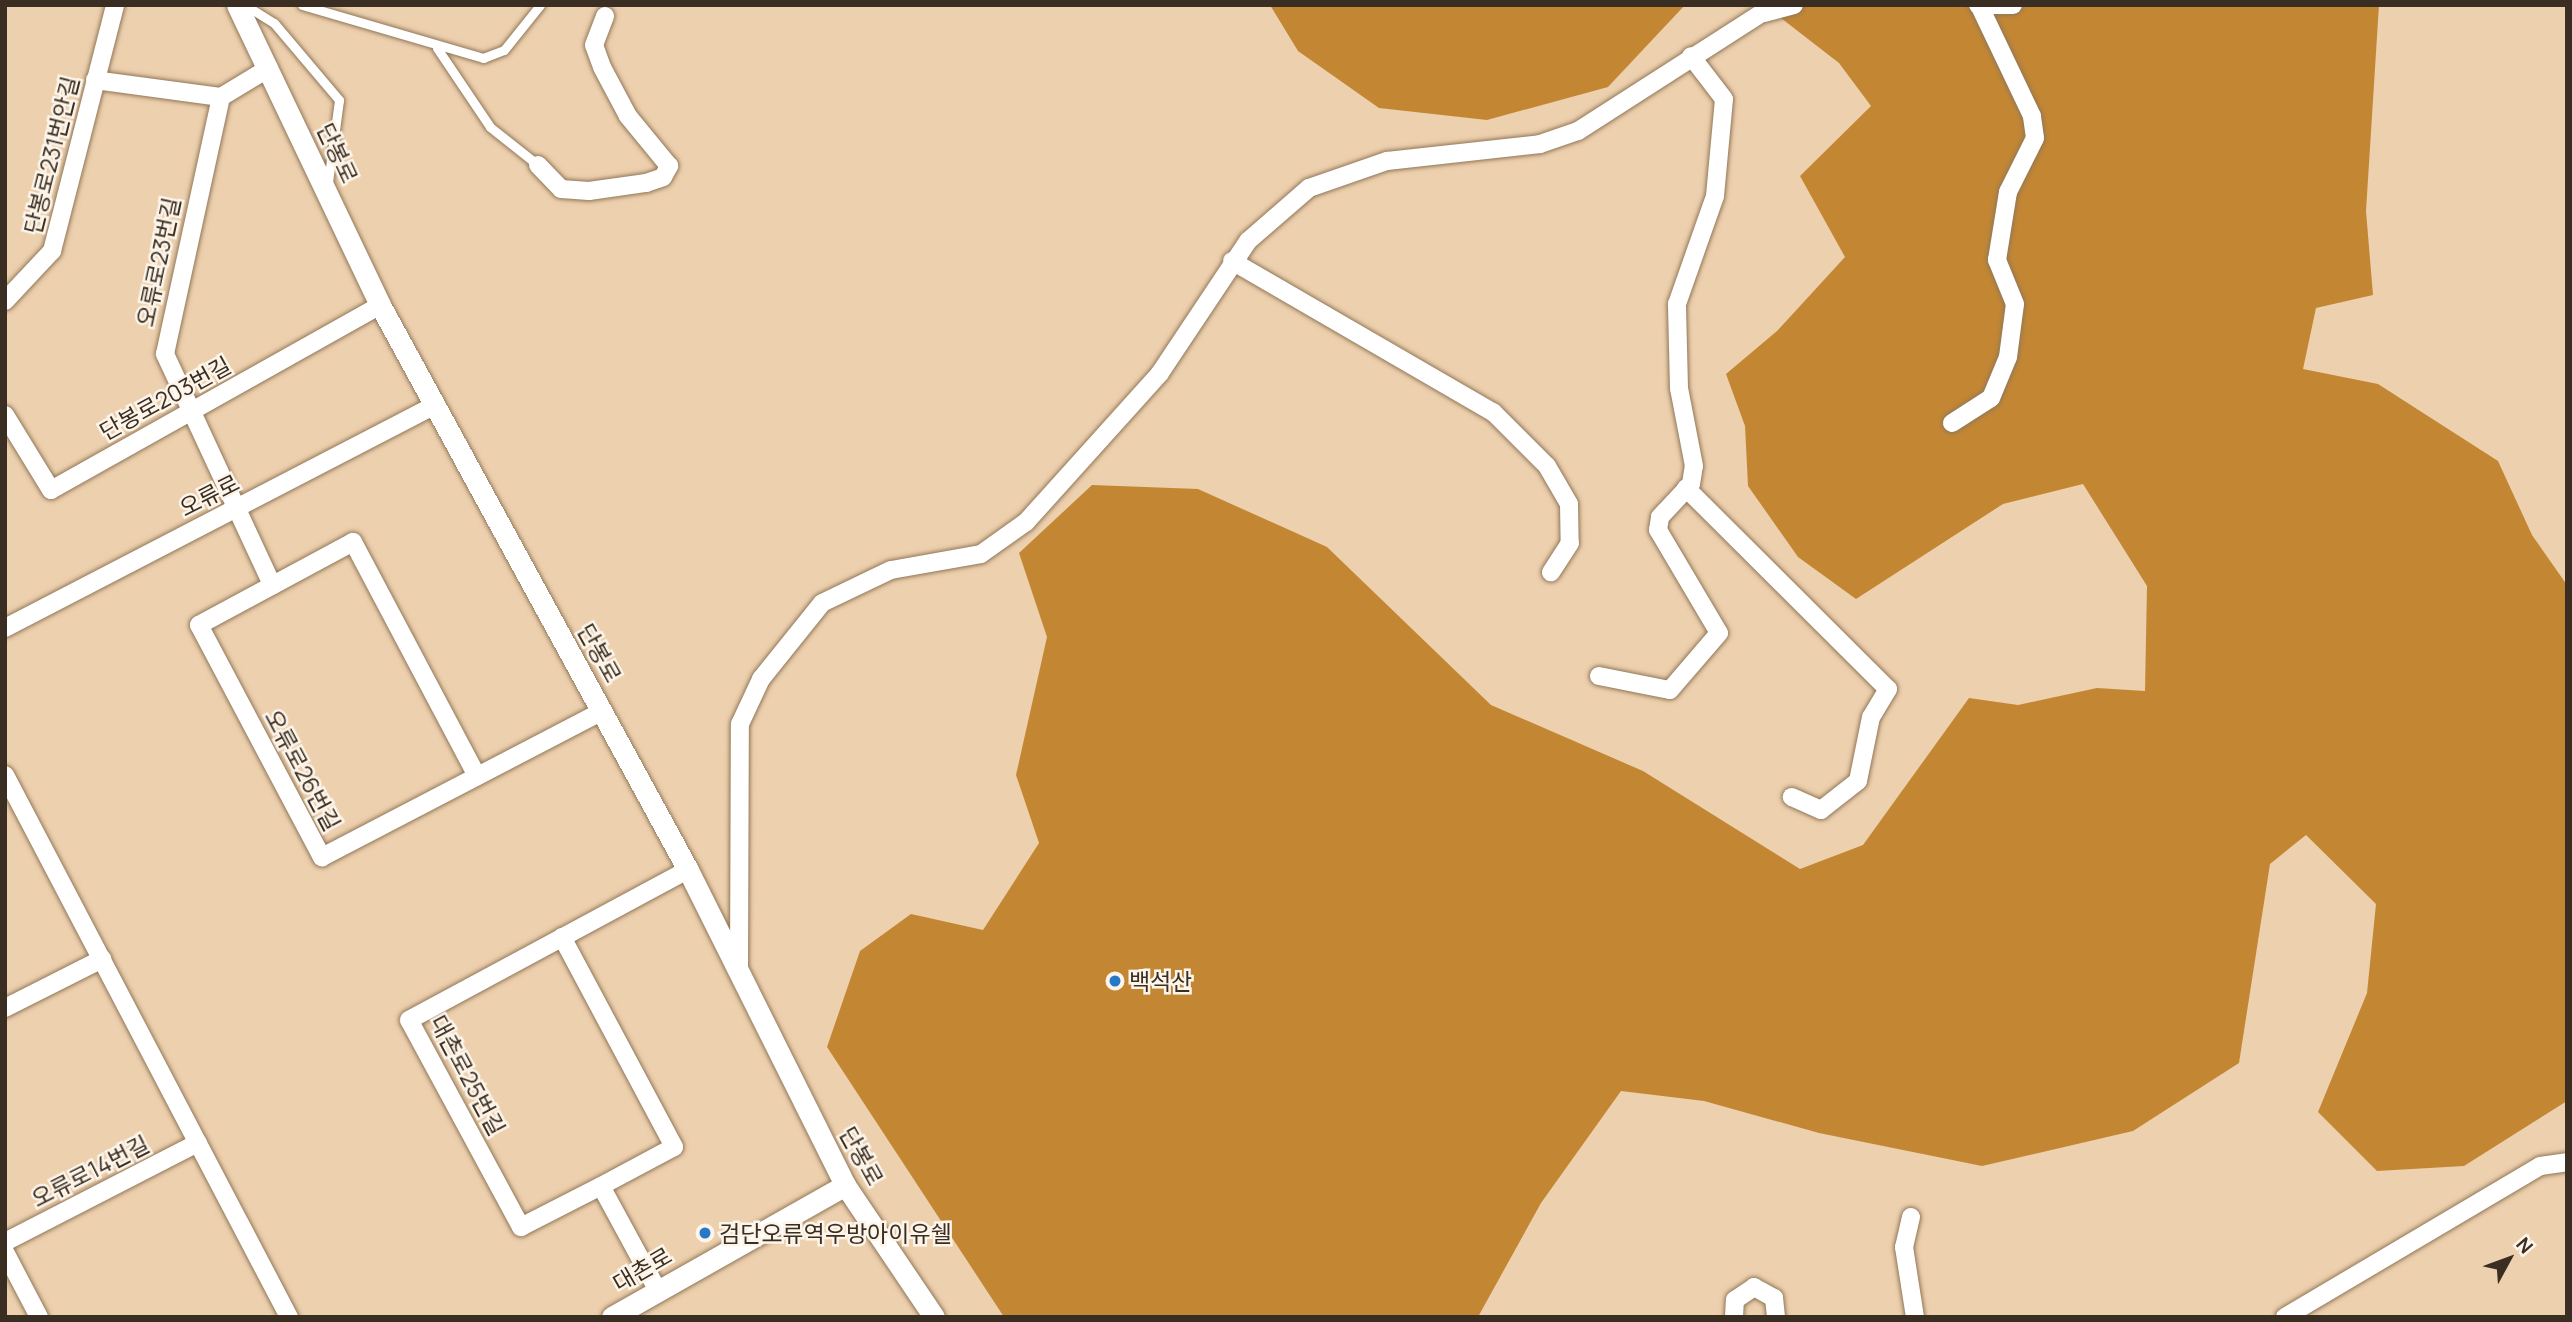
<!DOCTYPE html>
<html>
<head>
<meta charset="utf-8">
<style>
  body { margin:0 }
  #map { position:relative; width:2572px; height:1322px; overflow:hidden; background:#edd0ae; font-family:Manrope,"Noto Sans KR",sans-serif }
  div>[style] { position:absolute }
  .forest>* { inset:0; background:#c38734 }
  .roads { filter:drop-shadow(0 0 2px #917758) drop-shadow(0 0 2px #917758) }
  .service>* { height:9px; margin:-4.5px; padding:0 4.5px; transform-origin:4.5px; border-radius:4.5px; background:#fff }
  .minor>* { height:18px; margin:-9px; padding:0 9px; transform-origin:9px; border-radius:9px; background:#fff }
  .tertiary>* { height:21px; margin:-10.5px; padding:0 10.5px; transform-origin:10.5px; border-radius:10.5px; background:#fff }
  .dots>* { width:19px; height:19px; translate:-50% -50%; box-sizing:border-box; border:4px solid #fdf4ea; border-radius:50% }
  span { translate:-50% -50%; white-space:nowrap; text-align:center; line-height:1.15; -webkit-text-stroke:5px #fdf4ea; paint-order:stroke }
  .street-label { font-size:23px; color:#392e21 }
  .poi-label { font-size:23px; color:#392e21 }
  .left { translate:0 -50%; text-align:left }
  .frame { position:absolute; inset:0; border:7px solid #392e21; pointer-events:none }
  .north { position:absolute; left:2474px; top:1224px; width:70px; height:70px; -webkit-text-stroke:5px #fdf4ea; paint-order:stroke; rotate:49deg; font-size:19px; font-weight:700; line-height:28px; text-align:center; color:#392e21 }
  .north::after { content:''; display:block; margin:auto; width:24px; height:32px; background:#392e21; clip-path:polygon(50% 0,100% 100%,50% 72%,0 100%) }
</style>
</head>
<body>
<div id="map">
  <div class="forest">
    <i style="clip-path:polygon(1270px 5px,1685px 5px,1608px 87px,1487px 120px,1379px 108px,1298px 51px)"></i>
    <i style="clip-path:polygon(1764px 5px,2379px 5px,2366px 211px,2373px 295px,2316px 308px,2303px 369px,2378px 384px,2498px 461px,2532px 535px,2567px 585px,2567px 1101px,2464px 1166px,2377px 1171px,2318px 1112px,2367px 993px,2376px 904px,2306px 835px,2270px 864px,2239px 1063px,2133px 1131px,1982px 1166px,1819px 1133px,1704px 1101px,1621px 1091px,1541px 1203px,1478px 1317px,1004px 1317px,827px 1047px,860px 951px,911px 914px,983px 930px,1039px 843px,1016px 775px,1047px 637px,1019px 553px,1092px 485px,1198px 489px,1327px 547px,1491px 705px,1643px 771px,1800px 869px,1863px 845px,1969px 698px,2018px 705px,2097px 688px,2145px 691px,2147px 586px,2083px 484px,2003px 504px,1856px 599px,1798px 557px,1748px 486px,1745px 426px,1726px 374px,1777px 331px,1845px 257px,1800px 176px,1871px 106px,1839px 63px)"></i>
  </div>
  <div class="roads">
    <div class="service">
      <i style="left:245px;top:5px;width:34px;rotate:32deg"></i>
      <i style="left:274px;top:23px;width:101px;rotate:49.8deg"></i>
      <i style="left:339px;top:100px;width:83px;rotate:97.6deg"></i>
      <i style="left:302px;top:5px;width:189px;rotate:16.3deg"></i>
      <i style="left:483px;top:58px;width:22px;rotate:-21deg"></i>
      <i style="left:504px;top:50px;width:58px;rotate:-51.3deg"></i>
      <i style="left:437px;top:48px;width:95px;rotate:56.1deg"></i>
      <i style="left:490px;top:127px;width:61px;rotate:38.4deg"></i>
    </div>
    <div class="minor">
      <i style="left:1978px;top:5px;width:35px"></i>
      <i style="left:1764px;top:13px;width:31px;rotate:-15deg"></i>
      <i style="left:269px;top:68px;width:56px;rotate:148.9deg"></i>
      <i style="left:221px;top:97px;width:263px;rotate:102.3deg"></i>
      <i style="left:165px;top:354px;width:255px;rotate:65.1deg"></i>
      <i style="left:95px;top:80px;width:127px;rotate:7.7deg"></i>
      <i style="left:538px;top:165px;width:33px;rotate:46deg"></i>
      <i style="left:561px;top:189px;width:28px;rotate:4deg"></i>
      <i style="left:589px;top:191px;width:58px;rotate:-8deg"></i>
      <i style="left:646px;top:183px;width:18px;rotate:-19deg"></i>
      <i style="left:663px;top:177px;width:13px;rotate:-61deg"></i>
      <i style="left:669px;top:166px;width:65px;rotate:-129.4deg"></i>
      <i style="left:628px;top:116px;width:55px;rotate:-118deg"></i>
      <i style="left:602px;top:67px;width:23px;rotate:-110deg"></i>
      <i style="left:594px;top:45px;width:31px;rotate:-69deg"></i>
      <i style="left:1232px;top:261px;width:302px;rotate:30.1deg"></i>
      <i style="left:1493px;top:412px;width:76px;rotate:45deg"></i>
      <i style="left:1547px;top:466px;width:44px;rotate:59.9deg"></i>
      <i style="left:1569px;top:504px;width:39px;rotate:89deg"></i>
      <i style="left:1570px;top:543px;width:35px;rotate:123deg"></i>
      <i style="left:5px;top:301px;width:69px;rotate:-46.8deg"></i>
      <i style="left:52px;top:251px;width:254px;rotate:-75.6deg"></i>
      <i style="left:5px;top:415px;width:88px;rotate:58.5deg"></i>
      <i style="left:51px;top:490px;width:377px;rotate:-29.3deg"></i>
      <i style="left:1952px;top:423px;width:46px;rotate:-32.7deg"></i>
      <i style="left:1991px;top:398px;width:44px;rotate:-67.5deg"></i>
      <i style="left:2008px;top:357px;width:53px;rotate:-82.5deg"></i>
      <i style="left:2015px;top:304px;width:48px;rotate:-112.2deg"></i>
      <i style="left:1997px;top:260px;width:69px;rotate:-80.8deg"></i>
      <i style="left:2008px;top:192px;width:60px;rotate:-63.4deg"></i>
      <i style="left:2035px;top:138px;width:22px;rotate:-98deg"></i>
      <i style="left:2032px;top:116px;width:123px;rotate:-115.5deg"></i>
      <i style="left:1686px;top:488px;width:285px;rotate:44.9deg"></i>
      <i style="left:1888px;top:689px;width:33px;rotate:121deg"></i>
      <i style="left:1871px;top:717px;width:65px;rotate:101.5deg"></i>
      <i style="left:1858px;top:781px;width:47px;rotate:141.9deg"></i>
      <i style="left:1821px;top:810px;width:32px;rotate:-156deg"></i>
      <i style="left:5px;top:628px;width:484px;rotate:-27.4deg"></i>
      <i style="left:1599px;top:676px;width:72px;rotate:11.2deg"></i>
      <i style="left:1670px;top:690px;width:75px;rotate:-49.3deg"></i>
      <i style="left:1719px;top:633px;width:120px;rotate:-120.6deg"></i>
      <i style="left:1658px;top:530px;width:13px;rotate:-81deg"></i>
      <i style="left:1660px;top:517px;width:45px;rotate:-46.8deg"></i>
      <i style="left:1691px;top:484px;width:18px;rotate:-81deg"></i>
      <i style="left:1694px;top:466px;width:79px;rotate:-100.9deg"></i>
      <i style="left:1679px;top:388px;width:84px;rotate:-91.4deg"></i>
      <i style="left:1677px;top:304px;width:114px;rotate:-70.6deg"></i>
      <i style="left:1715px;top:196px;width:97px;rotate:-84.7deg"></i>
      <i style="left:1724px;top:99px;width:54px;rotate:-127.5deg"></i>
      <i style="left:5px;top:775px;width:612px;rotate:62.35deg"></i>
      <i style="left:477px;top:776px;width:265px;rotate:-117.9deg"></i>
      <i style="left:353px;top:542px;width:175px;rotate:151.7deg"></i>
      <i style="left:199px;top:625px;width:263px;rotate:62.1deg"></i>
      <i style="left:322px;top:857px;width:316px;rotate:-27.5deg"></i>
      <i style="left:562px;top:937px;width:238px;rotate:61.9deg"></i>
      <i style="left:674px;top:1147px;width:83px;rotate:151.9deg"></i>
      <i style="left:739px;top:972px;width:248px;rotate:-89.8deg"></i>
      <i style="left:740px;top:724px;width:50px;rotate:-65deg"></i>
      <i style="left:761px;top:679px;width:97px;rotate:-51.2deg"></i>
      <i style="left:822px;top:603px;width:76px;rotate:-25.6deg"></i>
      <i style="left:891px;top:570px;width:91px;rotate:-10.1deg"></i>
      <i style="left:981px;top:554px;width:55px;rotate:-35.4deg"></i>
      <i style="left:1026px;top:522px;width:200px;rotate:-48deg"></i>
      <i style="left:1160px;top:373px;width:159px;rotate:-56.3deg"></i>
      <i style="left:1248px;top:241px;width:81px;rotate:-41deg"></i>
      <i style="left:1309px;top:188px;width:83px;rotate:-19.1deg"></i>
      <i style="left:1387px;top:161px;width:154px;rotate:-6.3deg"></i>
      <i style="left:1540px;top:144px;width:40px;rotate:-18.9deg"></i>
      <i style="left:1578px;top:131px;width:233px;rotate:-32.7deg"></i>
      <i style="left:5px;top:1008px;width:109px;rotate:-26.8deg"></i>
      <i style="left:1911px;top:1217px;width:31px;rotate:103deg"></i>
      <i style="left:1904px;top:1247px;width:71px;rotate:81.1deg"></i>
      <i style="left:5px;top:1242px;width:217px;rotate:-27.2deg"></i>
      <i style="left:5px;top:1252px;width:73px;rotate:62.4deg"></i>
      <i style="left:658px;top:1291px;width:119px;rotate:-118.5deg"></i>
      <i style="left:601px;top:1186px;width:90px;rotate:152.9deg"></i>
      <i style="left:521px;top:1227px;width:235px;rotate:-118.4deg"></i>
      <i style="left:409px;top:1020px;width:317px;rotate:-28.3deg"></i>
      <i style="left:1734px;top:1317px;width:17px;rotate:-87deg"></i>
      <i style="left:1735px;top:1300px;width:23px;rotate:-34deg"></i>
      <i style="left:1754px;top:1287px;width:23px;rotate:29deg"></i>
      <i style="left:1774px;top:1298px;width:19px;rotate:84deg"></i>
      <i style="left:2285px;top:1317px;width:296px;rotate:-30.6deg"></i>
      <i style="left:2540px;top:1166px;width:27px;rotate:-8deg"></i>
    </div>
    <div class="tertiary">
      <i style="left:237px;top:5px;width:332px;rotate:64.5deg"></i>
      <i style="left:380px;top:305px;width:643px;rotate:61.4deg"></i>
      <i style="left:688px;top:870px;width:352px;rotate:63.5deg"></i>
      <i style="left:845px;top:1185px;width:159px;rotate:56deg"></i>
      <i style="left:612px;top:1317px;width:268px;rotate:-29.5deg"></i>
    </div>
  </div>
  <div class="dots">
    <i style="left:1115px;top:981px;background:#2778c7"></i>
    <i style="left:705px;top:1233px;background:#2778c7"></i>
  </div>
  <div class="street-label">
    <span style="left:338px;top:153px;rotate:65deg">단봉로</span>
    <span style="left:51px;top:155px;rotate:-76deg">단봉로231번안길</span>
    <span style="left:158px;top:262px;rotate:-78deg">오류로23번길</span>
    <span style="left:165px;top:398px;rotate:-29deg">단봉로203번길</span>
    <span style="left:209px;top:495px;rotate:-27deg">오류로</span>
    <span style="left:600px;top:653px;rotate:61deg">단봉로</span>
    <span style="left:303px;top:770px;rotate:62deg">오류로26번길</span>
    <span style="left:468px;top:1075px;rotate:62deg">대촌로25번길</span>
    <span style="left:862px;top:1156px;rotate:61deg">단봉로</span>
    <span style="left:90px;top:1171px;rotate:-27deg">오류로14번길</span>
    <span style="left:642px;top:1269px;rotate:-30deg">대촌로</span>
  </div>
  <div class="poi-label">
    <span class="left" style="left:1129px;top:981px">백석산</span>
    <span class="left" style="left:719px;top:1233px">검단오류역우방아이유쉘</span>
  </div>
  <div class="frame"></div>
  <div class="north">N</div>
</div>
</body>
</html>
